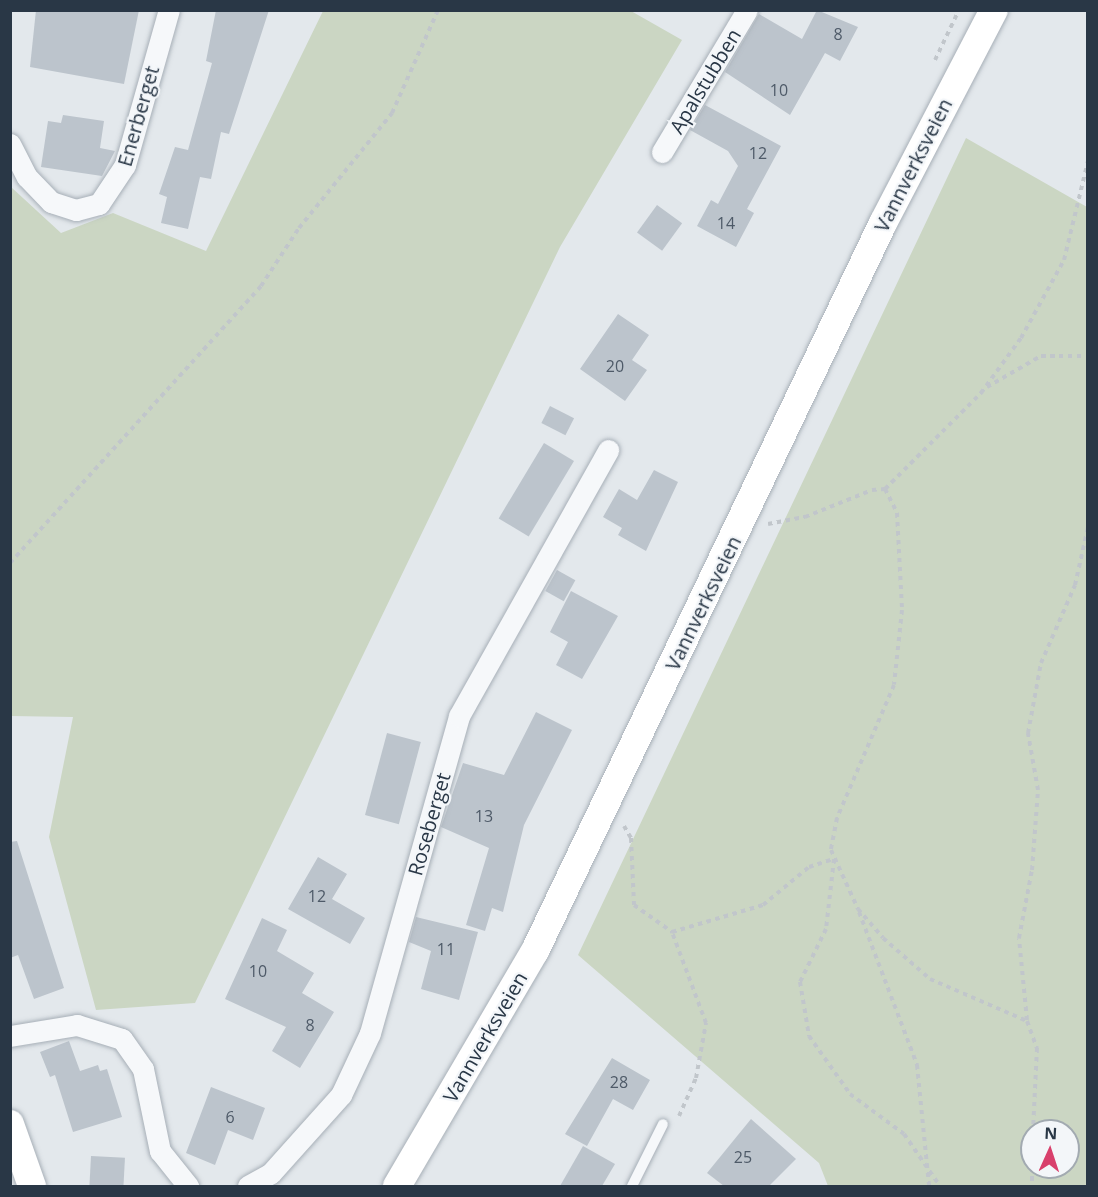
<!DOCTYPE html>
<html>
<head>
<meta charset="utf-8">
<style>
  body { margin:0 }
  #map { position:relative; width:1098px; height:1197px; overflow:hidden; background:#e3e8ec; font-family:"Open Sans",sans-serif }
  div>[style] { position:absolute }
  .green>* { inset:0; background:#cbd6c3 }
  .building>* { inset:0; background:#bcc4cc; transform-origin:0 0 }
  .path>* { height:4px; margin-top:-2px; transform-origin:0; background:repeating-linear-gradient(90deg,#c1c6cb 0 4.5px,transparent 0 9px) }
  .roads { filter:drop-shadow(0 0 2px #a7afb7) drop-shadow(0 0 2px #a7afb7) }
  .lane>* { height:10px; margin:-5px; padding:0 5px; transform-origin:5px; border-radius:5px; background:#f6f8fa }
  .street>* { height:21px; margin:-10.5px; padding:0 10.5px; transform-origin:10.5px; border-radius:10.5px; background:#f6f8fa }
  .secondary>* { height:28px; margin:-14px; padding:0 14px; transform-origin:14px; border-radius:14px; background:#fff }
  span { translate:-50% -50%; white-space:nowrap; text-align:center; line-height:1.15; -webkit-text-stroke:4.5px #f3f6f9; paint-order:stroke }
  .number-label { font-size:16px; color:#4e5a68 }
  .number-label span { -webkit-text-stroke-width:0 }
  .street-label { font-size:20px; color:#293746 }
  .frame { position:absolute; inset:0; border:12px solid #293746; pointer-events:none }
  .north { position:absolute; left:1020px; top:1119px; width:60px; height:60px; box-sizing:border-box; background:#f3f6f9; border:2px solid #a2aab1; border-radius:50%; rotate:3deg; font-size:16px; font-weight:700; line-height:24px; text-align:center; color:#293746 }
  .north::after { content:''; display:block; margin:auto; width:21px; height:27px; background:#d8406c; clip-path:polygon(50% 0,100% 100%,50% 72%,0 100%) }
</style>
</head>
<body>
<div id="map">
  <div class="green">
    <i style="clip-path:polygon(323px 11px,631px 11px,682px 40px,560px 247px,195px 1003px,96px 1010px,49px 837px,73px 717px,11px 716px,11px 187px,61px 233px,113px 213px,206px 251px)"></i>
    <i style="clip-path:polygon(evenodd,966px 138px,1087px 207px,1087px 1186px,828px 1186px,819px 1163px,578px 955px,966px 138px,1032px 1131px,1068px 1131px,1068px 1167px,1032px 1167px,1032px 1131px)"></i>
  </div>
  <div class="building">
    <i style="clip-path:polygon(36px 10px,139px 10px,124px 84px,30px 67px)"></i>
    <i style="clip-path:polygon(216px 10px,269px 10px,229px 134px,221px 132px,211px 179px,200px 177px,188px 229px,161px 223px,167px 197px,159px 194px,175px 147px,188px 150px,212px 63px,206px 61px)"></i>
    <i style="clip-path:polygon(817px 10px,858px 27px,840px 61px,825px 53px,790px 115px,725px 72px,759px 14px,802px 39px)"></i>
    <i style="clip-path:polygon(705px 105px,781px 146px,747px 209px,754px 213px,736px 247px,697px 226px,711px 200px,718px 204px,738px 166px,728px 151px,690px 130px)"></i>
    <i style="clip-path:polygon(63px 115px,104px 121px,100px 148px,115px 151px,102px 176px,41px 167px,48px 121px,61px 123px)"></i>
    <i style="left:657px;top:205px;width:31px;height:34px;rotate:36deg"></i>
    <i style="clip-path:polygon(618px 314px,649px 335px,632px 360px,647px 370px,625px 401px,580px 369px)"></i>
    <i style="left:550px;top:406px;width:27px;height:19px;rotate:27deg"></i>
    <i style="left:544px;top:443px;width:35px;height:88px;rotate:31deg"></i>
    <i style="clip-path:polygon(654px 470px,678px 482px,646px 551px,618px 535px,622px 528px,603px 517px,619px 489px,637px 500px)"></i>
    <i style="left:557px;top:570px;width:21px;height:24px;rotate:29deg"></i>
    <i style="clip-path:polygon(571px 591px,618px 616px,582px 679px,556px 665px,568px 642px,550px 632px)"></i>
    <i style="clip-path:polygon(536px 712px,572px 730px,524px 825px,503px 912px,492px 908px,485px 931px,466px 925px,489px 848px,441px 827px,463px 763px,504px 775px)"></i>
    <i style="left:387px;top:733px;width:35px;height:85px;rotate:15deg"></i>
    <i style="clip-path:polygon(17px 841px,64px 988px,34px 999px,18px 955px,10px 958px,10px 842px)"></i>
    <i style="clip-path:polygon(318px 857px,347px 874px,332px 899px,365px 918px,350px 944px,288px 909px)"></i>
    <i style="clip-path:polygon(416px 917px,478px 932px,459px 1000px,421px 989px,431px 951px,409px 942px)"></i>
    <i style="clip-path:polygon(262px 918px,287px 930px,277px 951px,314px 973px,302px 993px,334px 1012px,300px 1068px,272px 1051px,286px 1027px,225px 999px)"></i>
    <i style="clip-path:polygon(69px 1041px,80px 1071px,98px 1065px,100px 1071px,107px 1069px,122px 1117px,73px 1132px,55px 1075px,50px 1077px,40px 1052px)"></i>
    <i style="clip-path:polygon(612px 1058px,650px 1080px,633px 1110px,613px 1099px,587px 1146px,565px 1134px)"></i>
    <i style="clip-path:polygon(211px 1087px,265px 1108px,253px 1140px,228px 1130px,215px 1165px,186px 1153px)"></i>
    <i style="clip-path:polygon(751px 1119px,796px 1159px,769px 1186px,724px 1186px,707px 1173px)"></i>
    <i style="clip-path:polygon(583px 1146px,615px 1164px,602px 1186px,560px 1186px)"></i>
    <i style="left:91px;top:1156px;width:34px;height:30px;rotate:3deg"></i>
  </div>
  <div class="path">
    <i style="left:935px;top:60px;width:55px;rotate:-64.4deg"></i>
    <i style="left:987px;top:387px;width:62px;rotate:-29.9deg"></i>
    <i style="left:1041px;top:356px;width:47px"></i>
    <i style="left:981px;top:393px;width:68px;rotate:-54deg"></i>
    <i style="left:1021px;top:338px;width:89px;rotate:-61.1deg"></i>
    <i style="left:1064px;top:260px;width:102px;rotate:-76.4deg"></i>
    <i style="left:885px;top:489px;width:137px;rotate:-45deg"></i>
    <i style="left:768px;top:524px;width:38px;rotate:-11deg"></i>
    <i style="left:805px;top:517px;width:72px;rotate:-21.9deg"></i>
    <i style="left:872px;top:490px;width:13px;rotate:-4deg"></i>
    <i style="left:885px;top:489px;width:27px;rotate:63deg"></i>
    <i style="left:897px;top:513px;width:97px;rotate:87deg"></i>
    <i style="left:902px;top:610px;width:75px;rotate:96.1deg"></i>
    <i style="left:894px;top:685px;width:145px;rotate:113.2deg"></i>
    <i style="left:837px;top:818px;width:33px;rotate:101deg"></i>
    <i style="left:831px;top:850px;width:65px;rotate:65.4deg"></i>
    <i style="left:858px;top:909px;width:38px;rotate:49deg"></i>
    <i style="left:883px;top:938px;width:62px;rotate:41.1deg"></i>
    <i style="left:930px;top:979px;width:106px;rotate:23.4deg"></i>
    <i style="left:1027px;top:1021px;width:29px;rotate:70deg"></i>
    <i style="left:1037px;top:1048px;width:83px;rotate:92.8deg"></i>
    <i style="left:10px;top:563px;width:374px;rotate:-47.8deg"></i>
    <i style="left:261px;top:286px;width:69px;rotate:-56.8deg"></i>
    <i style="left:299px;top:228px;width:148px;rotate:-51deg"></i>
    <i style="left:392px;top:113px;width:113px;rotate:-65.9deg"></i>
    <i style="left:624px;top:826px;width:14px;rotate:60deg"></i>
    <i style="left:631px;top:838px;width:67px;rotate:87.4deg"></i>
    <i style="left:634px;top:905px;width:47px;rotate:35.4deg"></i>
    <i style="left:859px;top:912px;width:164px;rotate:69.2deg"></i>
    <i style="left:917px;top:1065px;width:122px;rotate:84.3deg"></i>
    <i style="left:1027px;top:1020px;width:82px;rotate:-95.6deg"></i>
    <i style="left:1019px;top:938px;width:69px;rotate:-79.2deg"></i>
    <i style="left:1032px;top:870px;width:80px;rotate:-85.7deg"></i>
    <i style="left:1038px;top:790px;width:58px;rotate:-100deg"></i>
    <i style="left:1028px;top:733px;width:71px;rotate:-79.5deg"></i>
    <i style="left:1041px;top:663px;width:85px;rotate:-66.4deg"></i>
    <i style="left:1075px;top:585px;width:59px;rotate:-77.4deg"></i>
    <i style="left:679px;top:1116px;width:42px;rotate:-65.9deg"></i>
    <i style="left:696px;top:1078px;width:56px;rotate:-79.7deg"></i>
    <i style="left:706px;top:1023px;width:97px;rotate:-110.5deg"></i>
    <i style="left:672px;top:932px;width:95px;rotate:-16.5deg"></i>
    <i style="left:763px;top:905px;width:60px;rotate:-39.6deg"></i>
    <i style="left:809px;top:867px;width:26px;rotate:-18deg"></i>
    <i style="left:834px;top:859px;width:70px;rotate:96.5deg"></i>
    <i style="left:826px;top:929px;width:59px;rotate:116.1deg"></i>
    <i style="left:800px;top:982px;width:55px;rotate:80.5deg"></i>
    <i style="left:809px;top:1036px;width:71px;rotate:54.7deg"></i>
    <i style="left:850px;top:1094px;width:67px;rotate:36.5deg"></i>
    <i style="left:904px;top:1134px;width:63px;rotate:55.3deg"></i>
    <i style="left:1032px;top:1167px;width:19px;rotate:90deg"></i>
  </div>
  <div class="roads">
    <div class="lane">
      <i style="left:632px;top:1186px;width:69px;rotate:-63.4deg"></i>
    </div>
    <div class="street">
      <i style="left:10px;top:144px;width:37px;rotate:63deg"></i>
      <i style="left:27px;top:177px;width:35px;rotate:46deg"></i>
      <i style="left:51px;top:202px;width:26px;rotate:18deg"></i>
      <i style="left:76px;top:210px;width:24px;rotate:-15deg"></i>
      <i style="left:99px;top:204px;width:47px;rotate:-56.3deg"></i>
      <i style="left:125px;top:165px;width:161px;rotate:-74.2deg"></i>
      <i style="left:662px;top:152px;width:165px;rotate:-59.1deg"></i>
      <i style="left:10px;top:1036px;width:68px;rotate:-9.3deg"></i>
      <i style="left:77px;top:1025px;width:47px;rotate:17.3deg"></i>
      <i style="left:122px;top:1039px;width:37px;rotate:55deg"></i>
      <i style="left:143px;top:1069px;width:84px;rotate:78.3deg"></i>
      <i style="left:160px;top:1151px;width:45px;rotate:51.3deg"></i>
      <i style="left:248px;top:1186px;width:26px;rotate:-29deg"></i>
      <i style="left:271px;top:1173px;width:105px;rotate:-48.1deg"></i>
      <i style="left:341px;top:1095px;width:68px;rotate:-64.9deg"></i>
      <i style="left:370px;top:1033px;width:329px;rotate:-74.3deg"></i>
      <i style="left:459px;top:716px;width:305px;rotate:-60.7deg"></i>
    </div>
    <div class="secondary">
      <i style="left:10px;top:1124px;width:66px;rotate:70.5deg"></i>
      <i style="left:397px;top:1186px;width:273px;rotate:-59.6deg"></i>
      <i style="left:535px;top:951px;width:807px;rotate:-64.45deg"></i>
      <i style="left:883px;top:223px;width:240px;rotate:-62.5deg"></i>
    </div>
  </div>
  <div class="number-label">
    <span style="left:838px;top:34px">8</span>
    <span style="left:779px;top:90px">10</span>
    <span style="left:758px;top:153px">12</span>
    <span style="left:726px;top:223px">14</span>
    <span style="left:615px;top:366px">20</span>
    <span style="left:484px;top:816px">13</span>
    <span style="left:317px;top:896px">12</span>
    <span style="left:446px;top:949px">11</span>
    <span style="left:258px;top:971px">10</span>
    <span style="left:310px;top:1025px">8</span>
    <span style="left:619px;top:1082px">28</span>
    <span style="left:230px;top:1117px">6</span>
    <span style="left:743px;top:1157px">25</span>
  </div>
  <div class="street-label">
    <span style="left:705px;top:81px;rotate:-59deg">Apalstubben</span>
    <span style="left:138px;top:116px;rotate:-74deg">Enerberget</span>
    <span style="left:913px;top:165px;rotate:-63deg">Vannverksveien</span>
    <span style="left:703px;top:603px;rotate:-64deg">Vannverksveien</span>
    <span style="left:429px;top:824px;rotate:-74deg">Roseberget</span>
    <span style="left:485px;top:1037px;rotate:-60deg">Vannverksveien</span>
  </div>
  <div class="frame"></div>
  <div class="north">N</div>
</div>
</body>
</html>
